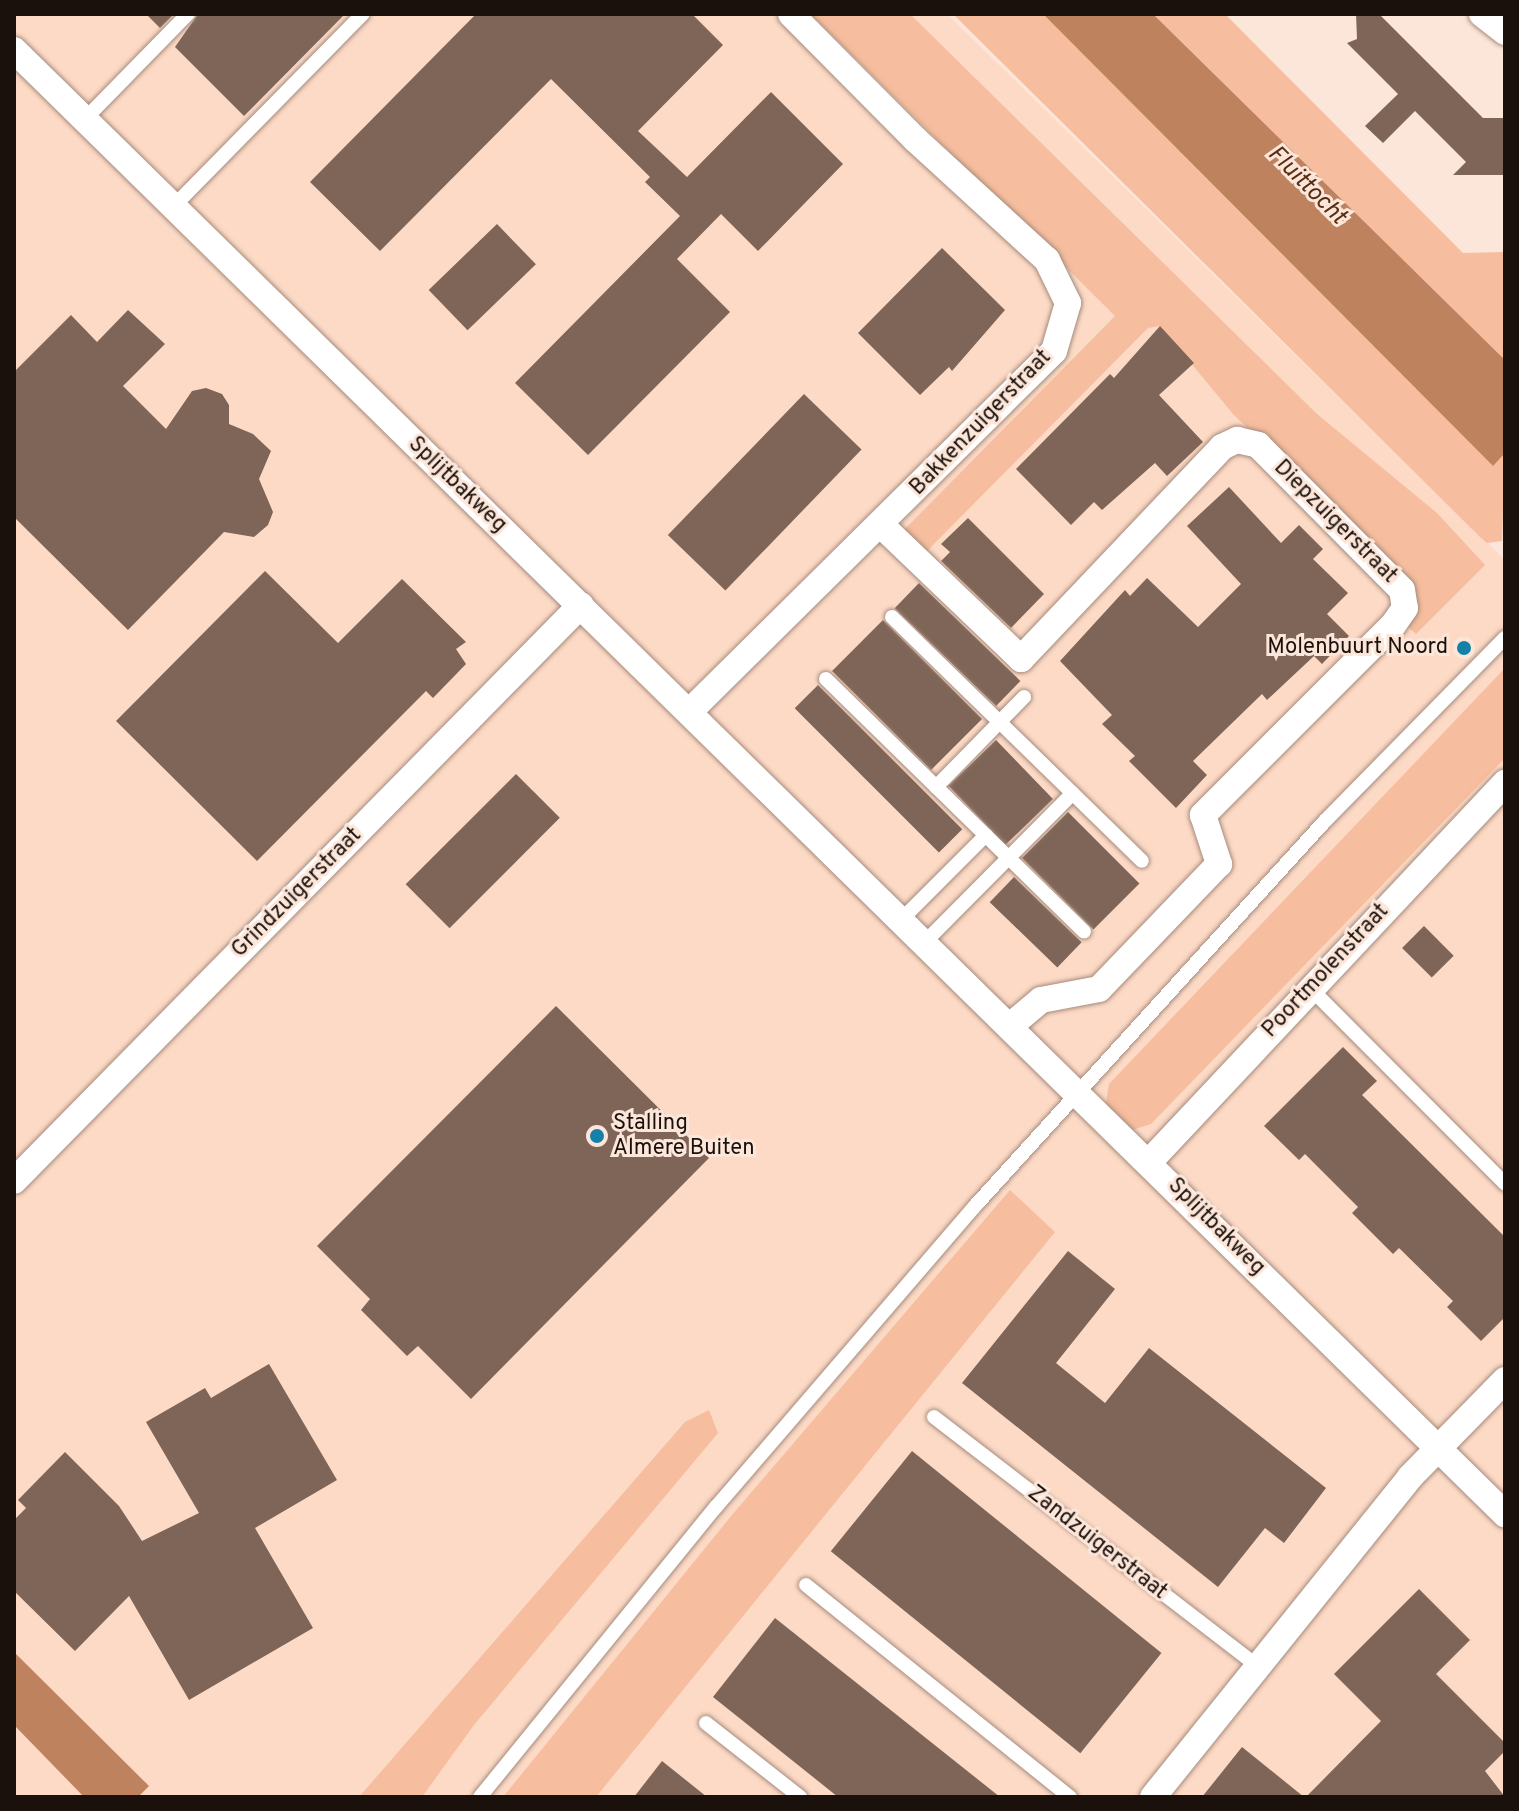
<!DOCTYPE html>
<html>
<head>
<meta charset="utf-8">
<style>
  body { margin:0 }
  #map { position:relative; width:1519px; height:1811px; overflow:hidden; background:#fce6d9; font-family:Overpass,sans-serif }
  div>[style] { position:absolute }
  .built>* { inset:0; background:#fddac6 }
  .green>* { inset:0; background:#f6bd9e }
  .water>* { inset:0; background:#bf825f }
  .building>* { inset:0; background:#7e6558; transform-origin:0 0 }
  .roads { filter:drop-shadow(0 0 2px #a58b7d) drop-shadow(0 0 2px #a58b7d) }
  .service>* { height:14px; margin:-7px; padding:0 7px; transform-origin:7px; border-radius:7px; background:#fff }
  .minor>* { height:26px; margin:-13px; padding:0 13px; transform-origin:13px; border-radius:13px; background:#fff }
  .dots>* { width:22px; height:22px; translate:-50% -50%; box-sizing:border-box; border:4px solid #fce6d9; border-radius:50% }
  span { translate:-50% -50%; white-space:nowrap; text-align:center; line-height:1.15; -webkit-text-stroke:6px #fce6d9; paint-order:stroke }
  .street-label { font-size:22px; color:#1b110c }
  .poi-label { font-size:22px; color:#1b110c }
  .right { translate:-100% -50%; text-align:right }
  .left { translate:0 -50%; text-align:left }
  .water-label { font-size:24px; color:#572d13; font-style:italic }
  .frame { position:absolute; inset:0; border:16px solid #1b110c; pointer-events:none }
</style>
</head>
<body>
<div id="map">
  <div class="built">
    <i style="clip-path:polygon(14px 14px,947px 14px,1505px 560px,1505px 1797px,14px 1797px)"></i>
  </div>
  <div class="green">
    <i style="clip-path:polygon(811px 14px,910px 14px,1317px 414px,1437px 513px,1485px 565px,1416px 634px,1405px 624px,1406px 581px,1233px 414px,1160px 326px,1148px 328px,925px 553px,903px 531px,1115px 316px)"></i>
    <i style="clip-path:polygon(953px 14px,1043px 14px,1492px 465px,1505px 453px,1502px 541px,1487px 543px,1480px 537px)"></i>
    <i style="clip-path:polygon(1153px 14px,1225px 14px,1463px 253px,1505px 252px,1505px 360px)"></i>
    <i style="clip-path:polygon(1505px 668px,1505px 758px,1151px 1124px,1132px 1130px,1115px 1117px,1106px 1102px,1109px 1084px)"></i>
    <i style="clip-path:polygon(1010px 1190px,1055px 1232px,596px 1797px,503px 1797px,732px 1515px)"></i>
    <i style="clip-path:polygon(709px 1410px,718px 1433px,474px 1725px,422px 1797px,359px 1797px,685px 1422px)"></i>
  </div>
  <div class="water">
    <i style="clip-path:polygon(1043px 14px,1153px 14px,1505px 360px,1505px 453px,1493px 466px)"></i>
    <i style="clip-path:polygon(14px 1652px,149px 1786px,138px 1797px,84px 1797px,14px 1725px)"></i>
  </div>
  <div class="building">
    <i style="clip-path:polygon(146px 14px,174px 14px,160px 28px)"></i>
    <i style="clip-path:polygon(198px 14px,345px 14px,244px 116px,175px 47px)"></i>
    <i style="clip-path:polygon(476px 14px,692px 14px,723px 45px,638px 131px,687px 177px,771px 92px,843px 164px,758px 251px,721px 214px,677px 259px,730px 312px,588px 455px,515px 383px,680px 216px,645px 182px,650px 177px,551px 79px,380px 251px,310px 182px)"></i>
    <i style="clip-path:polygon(1356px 14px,1379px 14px,1483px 118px,1505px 118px,1505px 175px,1453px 175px,1466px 162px,1415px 111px,1383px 143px,1365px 126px,1398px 94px,1347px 43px,1357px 39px)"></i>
    <i style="left:497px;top:224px;width:56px;height:95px;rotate:46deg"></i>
    <i style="clip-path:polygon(942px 248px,1005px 310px,952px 371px,949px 367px,920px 395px,858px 333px)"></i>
    <i style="clip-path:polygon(128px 310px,165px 344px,123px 386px,166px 429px,192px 391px,206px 388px,222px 394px,229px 405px,229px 424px,253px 434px,271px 451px,259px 479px,273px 512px,268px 525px,254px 537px,224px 532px,128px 630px,14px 517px,14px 372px,71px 315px,97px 342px)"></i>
    <i style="clip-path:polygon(1160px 326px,1194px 363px,1159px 395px,1203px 442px,1167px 476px,1155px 463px,1102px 510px,1094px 502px,1071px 525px,1016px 469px,1110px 374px,1114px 378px)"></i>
    <i style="left:804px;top:394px;width:80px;height:196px;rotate:44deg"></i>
    <i style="clip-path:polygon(1229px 487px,1281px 543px,1299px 525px,1323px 549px,1313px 559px,1348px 593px,1327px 614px,1349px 636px,1322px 664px,1314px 656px,1267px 700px,1262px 694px,1193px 761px,1207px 775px,1176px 808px,1129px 761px,1135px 756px,1102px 724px,1112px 715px,1060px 661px,1125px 590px,1130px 596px,1147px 578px,1198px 627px,1241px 584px,1187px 526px)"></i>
    <i style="clip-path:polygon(968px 518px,1044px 594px,1011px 628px,941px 561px,950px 552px,941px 544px)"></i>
    <i style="clip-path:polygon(265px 571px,338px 643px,402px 579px,466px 642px,456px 649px,466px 664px,433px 698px,426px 691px,257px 861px,116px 721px)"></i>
    <i style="left:919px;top:583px;width:141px;height:35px;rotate:44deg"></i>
    <i style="left:883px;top:620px;width:140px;height:72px;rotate:45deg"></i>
    <i style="left:818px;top:685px;width:204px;height:33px;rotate:45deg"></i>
    <i style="left:996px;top:740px;width:82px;height:66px;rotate:46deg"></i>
    <i style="left:516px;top:774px;width:62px;height:156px;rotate:45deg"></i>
    <i style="left:1068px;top:812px;width:101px;height:65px;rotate:45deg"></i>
    <i style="left:1014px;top:877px;width:94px;height:35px;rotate:44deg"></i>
    <i style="left:1424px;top:926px;width:42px;height:31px;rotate:45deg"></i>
    <i style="clip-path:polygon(556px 1006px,709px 1158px,471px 1399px,418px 1346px,407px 1356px,361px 1310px,370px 1299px,317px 1246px)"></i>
    <i style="clip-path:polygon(1343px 1047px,1377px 1081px,1362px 1095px,1505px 1237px,1505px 1317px,1481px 1341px,1447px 1307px,1453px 1301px,1399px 1248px,1393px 1254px,1352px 1213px,1358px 1207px,1305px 1154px,1299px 1160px,1264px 1126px)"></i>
    <i style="clip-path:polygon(1068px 1251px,1115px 1289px,1056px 1363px,1105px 1403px,1149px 1348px,1326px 1488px,1284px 1543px,1265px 1528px,1218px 1587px,962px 1383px)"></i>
    <i style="clip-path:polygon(269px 1364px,337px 1480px,255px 1528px,313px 1628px,189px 1700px,129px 1596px,75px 1651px,14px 1591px,14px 1520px,26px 1508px,18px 1500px,65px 1452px,119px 1506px,142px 1541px,199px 1513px,146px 1422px,205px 1388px,211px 1398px)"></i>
    <i style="left:912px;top:1451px;width:321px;height:129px;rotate:39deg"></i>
    <i style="clip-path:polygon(1419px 1589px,1470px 1640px,1436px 1674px,1505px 1743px,1505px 1751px,1485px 1771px,1505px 1797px,1306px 1797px,1381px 1721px,1334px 1674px)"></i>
    <i style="clip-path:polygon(775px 1618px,1000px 1797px,838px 1797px,713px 1697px)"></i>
    <i style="clip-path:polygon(1242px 1747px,1304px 1797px,1202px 1797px)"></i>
    <i style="clip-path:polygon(662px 1761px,707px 1797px,634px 1797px)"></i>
  </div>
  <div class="roads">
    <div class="service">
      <i style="left:85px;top:119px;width:147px;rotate:-45.6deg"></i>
      <i style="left:174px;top:206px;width:269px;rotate:-45.5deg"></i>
      <i style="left:892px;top:617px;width:349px;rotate:44.3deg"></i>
      <i style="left:826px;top:679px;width:361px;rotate:44.4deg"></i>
      <i style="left:936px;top:787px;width:126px;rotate:-45.6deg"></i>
      <i style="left:901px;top:920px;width:120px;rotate:-45deg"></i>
      <i style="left:924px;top:943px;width:211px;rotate:-45.2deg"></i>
      <i style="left:1309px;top:987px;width:278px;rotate:45.1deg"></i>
      <i style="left:934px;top:1417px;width:411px;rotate:37.6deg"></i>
      <i style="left:806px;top:1585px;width:339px;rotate:38.8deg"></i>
      <i style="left:706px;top:1723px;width:120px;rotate:38.2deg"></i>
      <i style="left:480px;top:1797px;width:374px;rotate:-50.9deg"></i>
      <i style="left:716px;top:1507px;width:397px;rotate:-49.3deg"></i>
      <i style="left:975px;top:1206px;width:520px;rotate:-47.73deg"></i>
      <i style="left:1325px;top:821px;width:257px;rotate:-45.5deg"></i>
    </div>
    <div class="minor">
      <i style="left:1482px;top:14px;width:29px;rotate:38deg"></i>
      <i style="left:14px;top:50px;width:2090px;rotate:44.48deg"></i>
      <i style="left:881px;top:525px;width:194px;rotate:43.7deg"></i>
      <i style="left:1021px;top:659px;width:292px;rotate:-46.5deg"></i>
      <i style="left:1222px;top:447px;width:17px;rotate:-25deg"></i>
      <i style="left:1237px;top:440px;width:22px;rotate:13deg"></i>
      <i style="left:1258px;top:445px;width:204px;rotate:45.2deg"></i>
      <i style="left:1402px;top:590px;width:18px;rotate:81deg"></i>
      <i style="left:1405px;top:608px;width:21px;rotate:125deg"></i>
      <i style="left:1393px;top:625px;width:269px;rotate:135deg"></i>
      <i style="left:1203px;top:815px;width:52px;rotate:71.9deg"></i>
      <i style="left:1219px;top:864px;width:173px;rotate:133.8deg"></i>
      <i style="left:1099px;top:989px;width:59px;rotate:169.3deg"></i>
      <i style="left:1041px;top:1000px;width:40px;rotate:140deg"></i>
      <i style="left:689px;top:712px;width:513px;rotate:-44.68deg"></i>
      <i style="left:1054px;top:351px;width:50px;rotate:-73.7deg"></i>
      <i style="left:1068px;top:303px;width:48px;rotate:-116deg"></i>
      <i style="left:1047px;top:260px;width:179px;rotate:-137.5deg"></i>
      <i style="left:915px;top:139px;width:176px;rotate:-134.8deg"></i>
      <i style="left:1150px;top:1161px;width:519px;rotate:-46.8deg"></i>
      <i style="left:14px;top:1181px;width:808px;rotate:-45.45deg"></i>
      <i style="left:1153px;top:1797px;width:410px;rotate:-51.2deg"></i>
      <i style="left:1410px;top:1477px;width:136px;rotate:-45.6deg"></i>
    </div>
  </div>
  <div class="dots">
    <i style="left:1464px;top:648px;background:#1581a9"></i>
    <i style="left:597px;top:1136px;background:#1581a9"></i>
  </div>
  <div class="street-label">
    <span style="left:981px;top:423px;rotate:-46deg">Bakkenzuigerstraat</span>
    <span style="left:457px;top:485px;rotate:44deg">Splijtbakweg</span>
    <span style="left:1335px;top:522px;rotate:45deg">Diepzuigerstraat</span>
    <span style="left:297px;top:893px;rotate:-45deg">Grindzuigerstraat</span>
    <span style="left:1326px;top:971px;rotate:-47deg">Poortmolenstraat</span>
    <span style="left:1216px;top:1227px;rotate:45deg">Splijtbakweg</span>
    <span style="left:1097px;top:1543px;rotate:38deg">Zandzuigerstraat</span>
  </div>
  <div class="poi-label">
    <span class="right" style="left:1448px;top:648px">Molenbuurt Noord</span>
    <span class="left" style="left:613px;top:1136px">Stalling<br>Almere Buiten</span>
  </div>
  <div class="water-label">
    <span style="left:1306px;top:186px;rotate:45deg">Fluittocht</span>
  </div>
  <div class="frame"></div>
</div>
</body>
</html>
